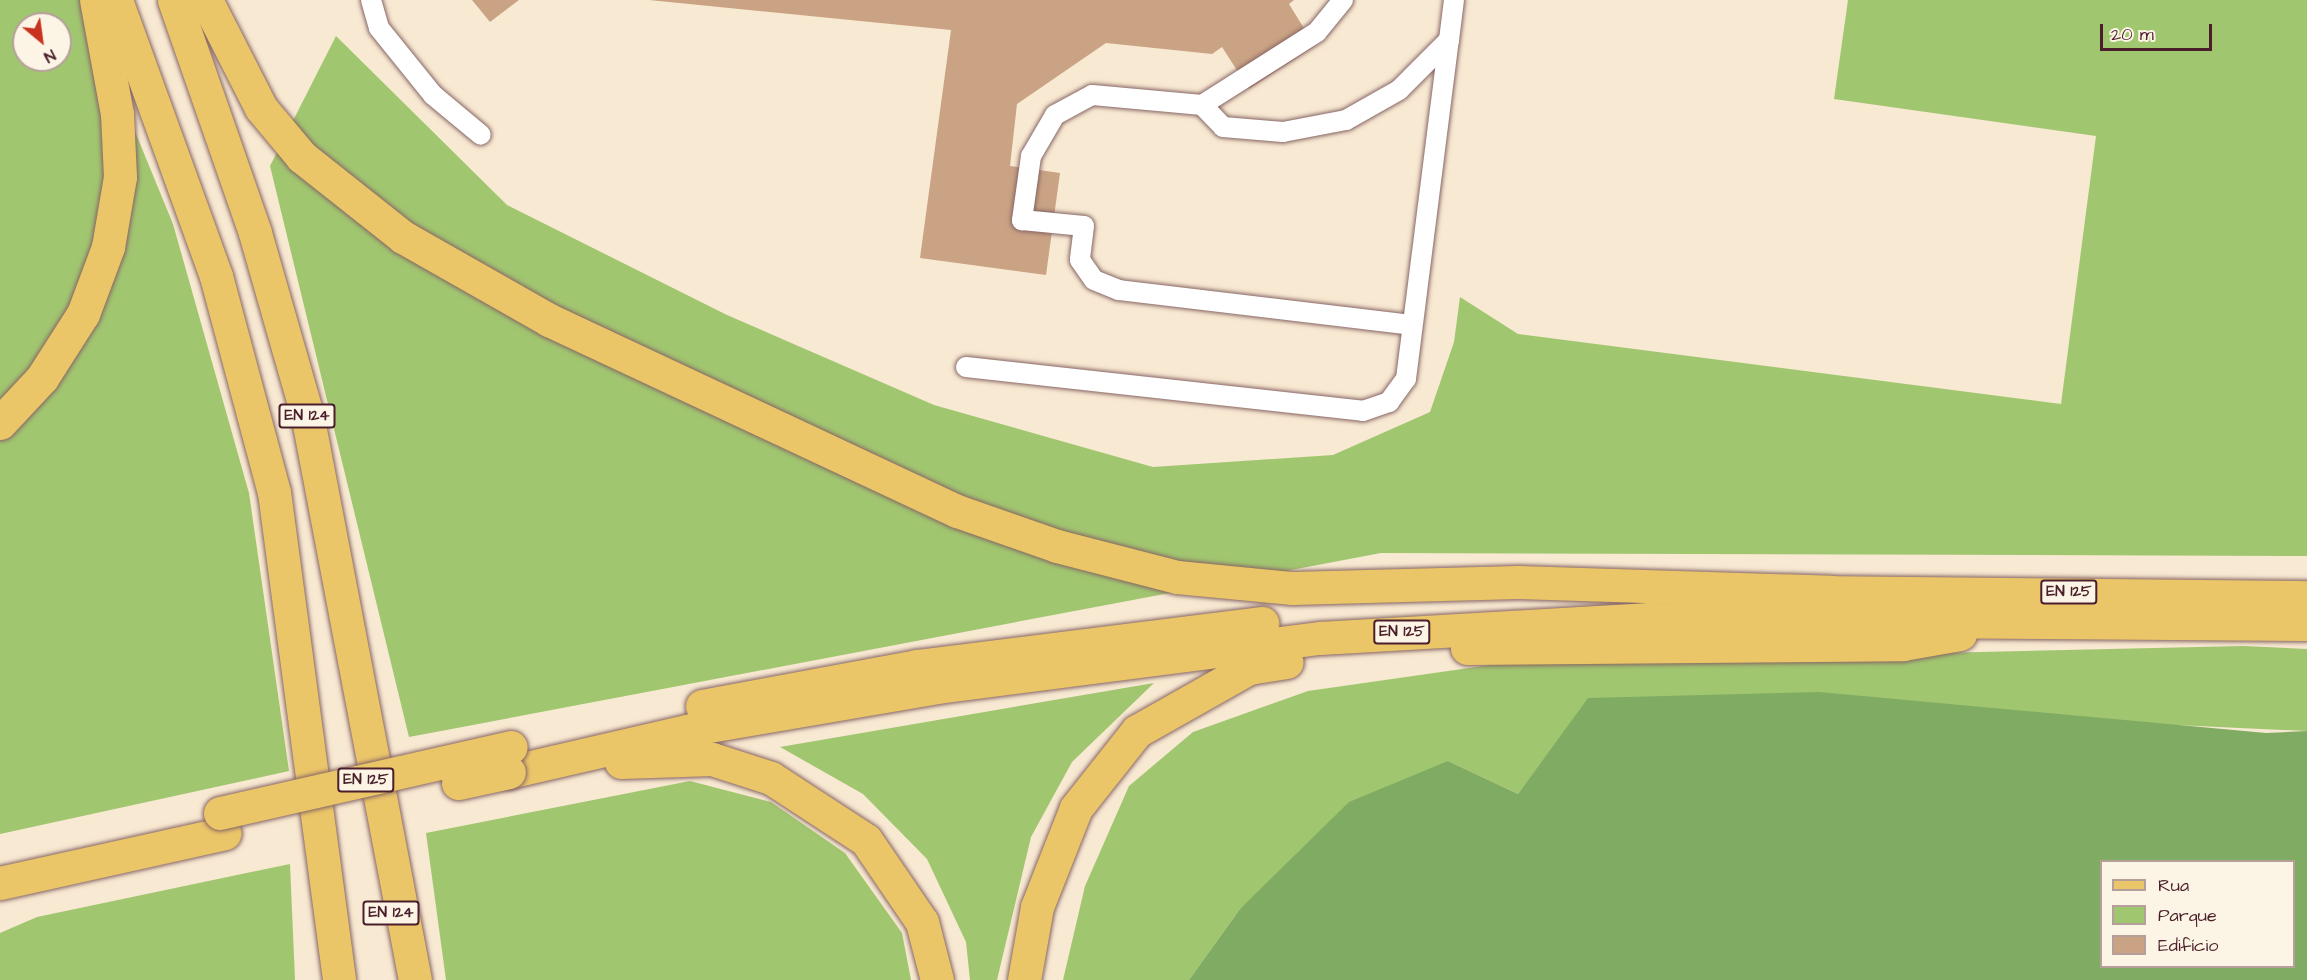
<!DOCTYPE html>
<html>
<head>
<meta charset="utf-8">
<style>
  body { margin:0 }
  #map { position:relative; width:2307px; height:980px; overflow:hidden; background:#f8e9d2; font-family:"Architects Daughter",sans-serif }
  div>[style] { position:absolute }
  .green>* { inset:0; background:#a1c670 }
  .forest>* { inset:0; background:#80ab62 }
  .building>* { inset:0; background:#caa384 }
  .roads { filter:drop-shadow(0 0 2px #876665) drop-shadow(0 0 2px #876665) }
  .lane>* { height:20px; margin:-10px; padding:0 10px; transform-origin:10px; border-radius:10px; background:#fff }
  .primary>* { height:33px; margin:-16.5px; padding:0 16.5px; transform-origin:16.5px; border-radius:16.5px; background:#ebc669 }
  .bridges { filter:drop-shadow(0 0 2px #876665) drop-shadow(0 0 2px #876665) }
  .primary-bridge>* { height:33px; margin:-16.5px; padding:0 16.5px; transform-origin:16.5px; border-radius:16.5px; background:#ebc669 }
  span { translate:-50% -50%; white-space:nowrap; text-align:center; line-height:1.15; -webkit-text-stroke:5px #fcf5e5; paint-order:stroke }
  .shield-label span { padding:2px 4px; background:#fcf5e5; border:2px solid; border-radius:4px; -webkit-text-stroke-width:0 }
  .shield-label { font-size:15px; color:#4a1f2b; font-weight:700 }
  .legend { position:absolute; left:2100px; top:860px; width:195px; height:108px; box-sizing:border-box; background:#fcf5e5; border:2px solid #b59f9b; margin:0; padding:8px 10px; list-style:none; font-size:18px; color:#4a1f2b }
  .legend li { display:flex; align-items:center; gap:12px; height:30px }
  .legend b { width:30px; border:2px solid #b59f9b }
  .north { position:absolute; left:12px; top:12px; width:60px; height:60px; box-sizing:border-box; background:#fcf5e5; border:2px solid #b59f9b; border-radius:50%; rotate:151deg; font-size:16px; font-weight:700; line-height:24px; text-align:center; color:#4a1f2b }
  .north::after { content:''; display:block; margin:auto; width:21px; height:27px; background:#c8321e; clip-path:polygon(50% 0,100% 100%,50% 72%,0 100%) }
  .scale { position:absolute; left:2100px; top:24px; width:112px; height:27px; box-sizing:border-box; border:3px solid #4a1f2b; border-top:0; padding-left:8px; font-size:18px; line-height:21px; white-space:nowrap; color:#4a1f2b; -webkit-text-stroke:4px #fcf5e5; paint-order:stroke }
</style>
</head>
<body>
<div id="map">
  <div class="green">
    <i style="clip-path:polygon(evenodd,0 0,81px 0,173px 224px,249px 493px,289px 771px,0 834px,0 0,24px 24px,60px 24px,60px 60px,24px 60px,24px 24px)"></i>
    <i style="clip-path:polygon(1848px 0,2307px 0,2307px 556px,1381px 553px,409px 737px,270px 166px,336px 36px,507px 205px,727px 315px,934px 405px,1153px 467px,1333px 455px,1430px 412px,1454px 342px,1460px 297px,1518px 334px,2061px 404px,2096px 136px,1834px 99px)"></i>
    <i style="clip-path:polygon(2243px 646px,2307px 649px,2307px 731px,1589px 698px,1518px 794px,1448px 761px,1240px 909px,1189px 980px,1063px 980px,1085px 886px,1129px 786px,1193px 732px,1308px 691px,1504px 663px)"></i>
    <i style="clip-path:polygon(1154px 683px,1072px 762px,1031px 837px,997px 980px,970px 980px,966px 942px,927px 859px,863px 794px,780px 747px)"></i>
    <i style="clip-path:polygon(690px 781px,771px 802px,845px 853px,902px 933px,911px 980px,446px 980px,426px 833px)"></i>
    <i style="clip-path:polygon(290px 864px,295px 980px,0 980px,0 933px,37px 917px)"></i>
  </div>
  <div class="forest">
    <i style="clip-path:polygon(evenodd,1819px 692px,2266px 733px,2307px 731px,2307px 980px,1189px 980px,1240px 909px,1349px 802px,1448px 761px,1518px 794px,1588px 698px,1819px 692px,2102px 862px,2294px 862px,2294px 966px,2102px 966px,2102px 862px)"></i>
  </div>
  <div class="building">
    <i style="clip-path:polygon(472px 0,519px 0,490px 22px)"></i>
    <i style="clip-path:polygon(649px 0,1294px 0,1289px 4px,1315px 46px,1249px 89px,1222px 47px,1212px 54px,1106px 43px,1017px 104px,1010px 166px,1060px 173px,1046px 275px,920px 258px,951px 30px)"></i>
  </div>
  <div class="roads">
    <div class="lane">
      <i style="left:371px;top:0;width:29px;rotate:74deg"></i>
      <i style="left:379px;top:28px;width:86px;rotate:51.1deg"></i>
      <i style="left:433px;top:95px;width:62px;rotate:39.8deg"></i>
      <i style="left:1343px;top:0;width:41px;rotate:129.1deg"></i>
      <i style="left:1317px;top:32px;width:136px;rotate:147.6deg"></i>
      <i style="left:1202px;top:105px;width:110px;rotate:-174.8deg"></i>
      <i style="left:1092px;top:95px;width:42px;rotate:151.6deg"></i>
      <i style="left:1055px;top:115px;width:48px;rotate:120.3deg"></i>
      <i style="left:1031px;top:156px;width:65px;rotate:98deg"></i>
      <i style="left:1022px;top:220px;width:62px;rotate:5.5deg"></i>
      <i style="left:1084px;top:226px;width:34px;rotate:97deg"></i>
      <i style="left:1080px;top:260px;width:24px;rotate:55deg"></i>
      <i style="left:1094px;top:280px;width:27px;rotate:22deg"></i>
      <i style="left:1119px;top:290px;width:295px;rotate:6.8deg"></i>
      <i style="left:1202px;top:105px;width:30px;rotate:46deg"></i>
      <i style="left:1223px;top:127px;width:60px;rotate:4.8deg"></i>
      <i style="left:1283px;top:132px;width:64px;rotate:-10.8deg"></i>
      <i style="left:1346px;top:120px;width:61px;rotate:-29.5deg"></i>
      <i style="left:1399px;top:90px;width:71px;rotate:-45deg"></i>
      <i style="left:1449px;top:40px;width:40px;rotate:-82.9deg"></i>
      <i style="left:966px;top:367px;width:399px;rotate:6.3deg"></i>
      <i style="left:1363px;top:411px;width:28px;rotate:-19deg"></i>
      <i style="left:1389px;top:402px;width:29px;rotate:-54deg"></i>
      <i style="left:1406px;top:379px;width:342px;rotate:-82.8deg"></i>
    </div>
    <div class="primary">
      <i style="left:116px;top:0;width:294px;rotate:70.1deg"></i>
      <i style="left:216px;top:276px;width:224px;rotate:75deg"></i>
      <i style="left:274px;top:492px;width:492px;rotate:82.4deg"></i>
      <i style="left:174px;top:0;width:247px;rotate:70.8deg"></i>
      <i style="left:255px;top:233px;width:188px;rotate:74deg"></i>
      <i style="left:307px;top:414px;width:576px;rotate:79.2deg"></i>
      <i style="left:206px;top:0;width:121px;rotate:63deg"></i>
      <i style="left:261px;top:108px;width:64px;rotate:50.1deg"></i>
      <i style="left:302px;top:157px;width:129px;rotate:38.4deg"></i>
      <i style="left:403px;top:237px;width:168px;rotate:29.6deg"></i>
      <i style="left:549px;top:320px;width:450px;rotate:25.1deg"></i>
      <i style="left:957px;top:511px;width:106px;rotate:19.3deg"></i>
      <i style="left:1057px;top:546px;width:124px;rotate:14.5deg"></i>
      <i style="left:1177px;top:577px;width:116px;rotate:5.5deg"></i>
      <i style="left:1292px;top:588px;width:226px;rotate:-1.5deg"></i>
      <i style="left:1518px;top:582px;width:313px;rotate:1.8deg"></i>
      <i style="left:0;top:423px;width:62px;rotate:-47deg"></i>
      <i style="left:42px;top:378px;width:76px;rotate:-57.4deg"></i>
      <i style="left:83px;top:314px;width:72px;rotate:-69.5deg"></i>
      <i style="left:108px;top:247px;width:71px;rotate:-80.3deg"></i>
      <i style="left:120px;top:177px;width:63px;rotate:-92.7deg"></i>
      <i style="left:117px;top:114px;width:116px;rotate:-100.4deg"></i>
      <i style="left:1811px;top:592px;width:496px;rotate:0.6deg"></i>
      <i style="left:1467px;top:648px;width:436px;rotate:-0.5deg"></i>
      <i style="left:1903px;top:644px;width:58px;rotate:-10deg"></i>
      <i style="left:702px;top:706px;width:219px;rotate:-10.5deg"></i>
      <i style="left:917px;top:666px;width:348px;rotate:-7.1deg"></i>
      <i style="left:621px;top:762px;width:91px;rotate:-1.9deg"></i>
      <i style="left:712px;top:759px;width:62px;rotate:17.9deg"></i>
      <i style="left:771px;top:778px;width:113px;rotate:33.1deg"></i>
      <i style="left:866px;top:840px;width:99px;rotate:55.7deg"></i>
      <i style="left:922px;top:922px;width:60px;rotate:75.5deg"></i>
      <i style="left:509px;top:772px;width:205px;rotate:-13deg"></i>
      <i style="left:709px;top:726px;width:238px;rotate:-9.7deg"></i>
      <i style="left:944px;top:686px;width:379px;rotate:-7.3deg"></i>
      <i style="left:1320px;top:638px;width:330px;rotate:-3.3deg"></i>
      <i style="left:1649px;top:619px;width:658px;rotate:0.44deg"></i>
      <i style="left:0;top:883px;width:230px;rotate:-12.5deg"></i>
      <i style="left:1024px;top:980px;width:74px;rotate:-79.9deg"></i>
      <i style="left:1037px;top:907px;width:106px;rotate:-68.5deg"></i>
      <i style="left:1076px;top:808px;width:98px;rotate:-51.6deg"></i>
      <i style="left:1137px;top:731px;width:129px;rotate:-29.4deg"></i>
      <i style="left:1249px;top:668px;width:38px;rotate:-9deg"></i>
    </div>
  </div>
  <div class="bridges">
    <div class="primary-bridge">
      <i style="left:458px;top:783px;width:52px;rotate:-12.2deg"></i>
      <i style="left:220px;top:813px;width:298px;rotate:-12.8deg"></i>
    </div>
  </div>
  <div class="shield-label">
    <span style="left:307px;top:416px">EN 124</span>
    <span style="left:2069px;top:592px">EN 125</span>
    <span style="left:1402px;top:632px">EN 125</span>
    <span style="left:366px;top:780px">EN 125</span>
    <span style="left:391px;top:913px">EN 124</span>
  </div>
  <ul class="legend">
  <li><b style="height:8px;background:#ebc669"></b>Rua</li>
  <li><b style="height:16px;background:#a1c670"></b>Parque</li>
  <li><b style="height:16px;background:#caa384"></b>Edifício</li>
  </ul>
  <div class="north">N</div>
  <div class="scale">20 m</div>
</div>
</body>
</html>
